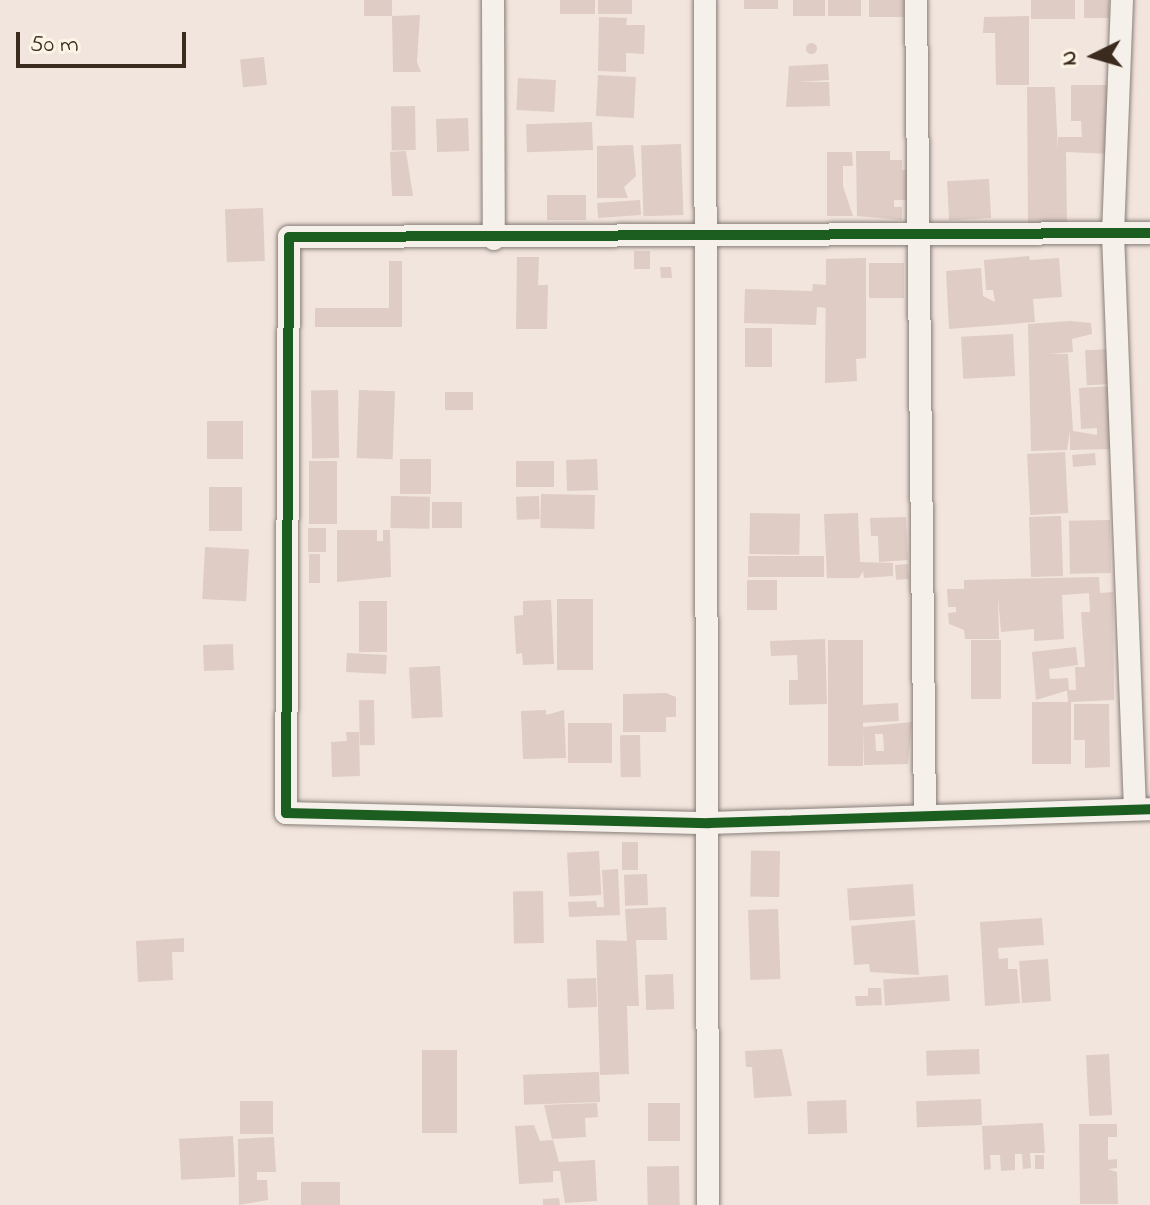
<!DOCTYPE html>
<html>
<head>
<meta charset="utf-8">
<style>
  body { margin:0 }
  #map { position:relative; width:1150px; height:1205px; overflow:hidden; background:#f2e5dd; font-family:"Indie Flower",sans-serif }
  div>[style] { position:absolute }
  .building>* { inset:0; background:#deccc5; transform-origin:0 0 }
  .round { border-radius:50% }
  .roads { filter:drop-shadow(0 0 2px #887f79) drop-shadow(0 0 2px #887f79) }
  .minor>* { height:22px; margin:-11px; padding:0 11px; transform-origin:11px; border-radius:11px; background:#f5f0ea }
  .cycleway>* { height:10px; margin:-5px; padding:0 5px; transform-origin:5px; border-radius:5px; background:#1b5e20 }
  span { translate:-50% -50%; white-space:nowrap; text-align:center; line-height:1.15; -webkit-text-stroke:8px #fcf5e5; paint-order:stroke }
  .north { position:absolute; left:1054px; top:16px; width:80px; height:80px; -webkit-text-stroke:6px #fcf5e5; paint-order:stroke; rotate:265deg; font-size:22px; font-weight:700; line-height:32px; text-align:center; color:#3b2a1e }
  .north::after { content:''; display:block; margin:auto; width:28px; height:36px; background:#3b2a1e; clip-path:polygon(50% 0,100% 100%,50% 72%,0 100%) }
  .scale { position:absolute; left:16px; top:32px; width:170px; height:36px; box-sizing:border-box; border:4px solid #3b2a1e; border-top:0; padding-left:10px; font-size:24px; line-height:28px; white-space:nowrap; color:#3b2a1e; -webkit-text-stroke:6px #fcf5e5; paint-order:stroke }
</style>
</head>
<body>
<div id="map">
  <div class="building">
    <i style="left:364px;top:0;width:28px;height:16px"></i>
    <i style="left:560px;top:0;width:35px;height:14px"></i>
    <i style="left:598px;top:0;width:34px;height:14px"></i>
    <i style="left:744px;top:0;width:34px;height:9px"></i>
    <i style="left:793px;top:0;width:32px;height:16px"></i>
    <i style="left:828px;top:0;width:33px;height:16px"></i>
    <i style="left:869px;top:0;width:35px;height:17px"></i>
    <i style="left:1031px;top:0;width:44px;height:19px"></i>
    <i style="left:1084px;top:0;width:25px;height:18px"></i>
    <i style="clip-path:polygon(420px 15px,417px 62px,421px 72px,393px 72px,392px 16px)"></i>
    <i style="clip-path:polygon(1029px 16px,1029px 85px,996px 85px,995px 33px,983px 33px,984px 17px)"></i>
    <i style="clip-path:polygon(599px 17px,627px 18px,626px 25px,645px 25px,644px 54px,626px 53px,626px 72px,598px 71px)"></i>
    <i class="round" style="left:805.5px;top:42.5px;width:11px;height:11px"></i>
    <i style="left:264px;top:57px;width:28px;height:24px;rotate:84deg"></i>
    <i style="clip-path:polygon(828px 64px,829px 80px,798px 82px,829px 82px,830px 106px,786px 107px,789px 66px)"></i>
    <i style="left:598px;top:75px;width:38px;height:41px;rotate:3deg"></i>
    <i style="left:518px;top:78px;width:38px;height:32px;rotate:3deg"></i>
    <i style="clip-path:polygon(1071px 85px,1109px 85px,1111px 154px,1066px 152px,1067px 224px,1028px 224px,1027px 87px,1055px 87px,1058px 153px,1058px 137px,1082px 137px,1081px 121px,1071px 121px)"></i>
    <i style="left:415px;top:106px;width:44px;height:24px;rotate:89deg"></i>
    <i style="left:468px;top:118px;width:33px;height:32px;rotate:88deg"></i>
    <i style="left:592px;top:122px;width:28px;height:66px;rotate:88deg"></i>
    <i style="left:681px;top:144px;width:71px;height:40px;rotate:88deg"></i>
    <i style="clip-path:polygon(633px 145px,636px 176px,624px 187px,628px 198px,597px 198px,597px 146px)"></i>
    <i style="clip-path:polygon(406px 151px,413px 196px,392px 196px,390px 152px)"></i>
    <i style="clip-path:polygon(856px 151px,890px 151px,890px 160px,902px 160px,902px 170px,908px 170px,908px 200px,894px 200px,894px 207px,902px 207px,902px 220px,857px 216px)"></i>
    <i style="clip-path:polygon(827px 152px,852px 152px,853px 166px,843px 166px,843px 186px,853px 216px,827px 216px)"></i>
    <i style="left:989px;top:179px;width:39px;height:42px;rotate:87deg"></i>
    <i style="left:586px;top:195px;width:25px;height:39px;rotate:90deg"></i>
    <i style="left:640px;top:200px;width:15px;height:43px;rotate:86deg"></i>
    <i style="left:263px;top:208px;width:53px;height:38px;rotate:88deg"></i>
    <i style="left:634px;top:251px;width:16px;height:18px"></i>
    <i style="clip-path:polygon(1029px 256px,1030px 260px,1059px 258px,1062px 297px,1033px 299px,1035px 322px,949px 329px,946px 271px,981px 268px,983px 296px,995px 302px,993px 290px,986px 290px,984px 260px)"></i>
    <i style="clip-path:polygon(517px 257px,539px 257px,538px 285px,548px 285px,547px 329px,516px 329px)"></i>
    <i style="clip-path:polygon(866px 258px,866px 358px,856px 359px,857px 381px,825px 383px,826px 259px)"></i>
    <i style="left:389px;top:261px;width:13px;height:66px"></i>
    <i style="left:869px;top:263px;width:35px;height:35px"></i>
    <i style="clip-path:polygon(660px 267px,671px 267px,672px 278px,661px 278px)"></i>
    <i style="clip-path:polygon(813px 284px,826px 285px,826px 308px,817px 307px,816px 325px,744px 323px,745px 289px,812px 291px)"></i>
    <i style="left:389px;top:308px;width:19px;height:74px;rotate:90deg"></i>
    <i style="clip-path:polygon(1070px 321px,1091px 323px,1092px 334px,1072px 339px,1073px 352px,1049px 354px,1068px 354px,1073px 431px,1097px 435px,1097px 428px,1081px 429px,1079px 388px,1112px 386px,1113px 403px,1108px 404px,1115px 449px,1070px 450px,1070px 431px,1067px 450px,1031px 451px,1028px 324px)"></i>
    <i style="left:745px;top:328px;width:27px;height:39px"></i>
    <i style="left:1013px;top:334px;width:42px;height:52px;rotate:87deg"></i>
    <i style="left:1110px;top:349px;width:35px;height:25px;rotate:87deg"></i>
    <i style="left:338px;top:390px;width:68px;height:27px;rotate:89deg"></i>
    <i style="left:359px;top:390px;width:36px;height:68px;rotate:2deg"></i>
    <i style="left:445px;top:392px;width:28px;height:18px"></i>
    <i style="left:243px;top:421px;width:38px;height:36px;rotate:90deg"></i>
    <i style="left:1065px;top:452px;width:61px;height:38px;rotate:87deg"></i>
    <i style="left:1095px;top:453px;width:12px;height:23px;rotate:85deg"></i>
    <i style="left:400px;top:459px;width:31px;height:35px"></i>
    <i style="left:597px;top:459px;width:31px;height:31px;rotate:88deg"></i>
    <i style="left:309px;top:461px;width:28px;height:63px"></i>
    <i style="left:516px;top:461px;width:38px;height:26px"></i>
    <i style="left:209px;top:487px;width:33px;height:44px"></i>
    <i style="left:541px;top:494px;width:54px;height:34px;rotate:1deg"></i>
    <i style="left:391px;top:496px;width:39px;height:32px;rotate:1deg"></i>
    <i style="left:539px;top:496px;width:23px;height:23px;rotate:88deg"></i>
    <i style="left:432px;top:502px;width:30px;height:26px"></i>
    <i style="left:750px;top:513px;width:50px;height:41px;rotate:1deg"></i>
    <i style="clip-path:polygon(858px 513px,860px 562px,893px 563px,893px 576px,864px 578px,863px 571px,859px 578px,827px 578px,824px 514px)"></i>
    <i style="left:1061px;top:516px;width:60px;height:32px;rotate:88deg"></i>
    <i style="clip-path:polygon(906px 517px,908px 560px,879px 562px,878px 536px,871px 536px,870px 518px)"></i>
    <i style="left:1110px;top:520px;width:53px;height:41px;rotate:89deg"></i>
    <i style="left:308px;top:528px;width:18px;height:24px"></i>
    <i style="clip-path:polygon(337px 530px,377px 530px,377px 541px,383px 541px,383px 530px,390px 530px,391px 577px,337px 582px)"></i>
    <i style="left:205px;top:547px;width:44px;height:52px;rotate:3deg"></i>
    <i style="left:309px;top:554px;width:11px;height:29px"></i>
    <i style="left:748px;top:556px;width:76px;height:21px"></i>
    <i style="left:908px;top:564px;width:15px;height:13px;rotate:86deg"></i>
    <i style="clip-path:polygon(1099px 577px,1100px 593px,1113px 592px,1114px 700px,1071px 702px,1071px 764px,1032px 764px,1032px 702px,1068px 702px,1067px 690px,1076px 690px,1075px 667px,1085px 667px,1081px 612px,1090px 612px,1089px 593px,1062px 595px,1064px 639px,1034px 641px,1034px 629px,1001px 632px,998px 596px,999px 639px,965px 639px,964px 630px,949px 624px,948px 613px,956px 612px,956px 607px,948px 607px,947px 589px,964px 589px,964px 580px)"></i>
    <i style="left:747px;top:580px;width:30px;height:30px"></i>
    <i style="left:557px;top:599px;width:36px;height:71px"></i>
    <i style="clip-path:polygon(551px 600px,554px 664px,523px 665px,522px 653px,516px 654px,514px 616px,523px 615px,523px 601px)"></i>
    <i style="left:359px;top:601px;width:28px;height:51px"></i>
    <i style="clip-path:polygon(825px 639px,827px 704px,789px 705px,789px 680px,798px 680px,797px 655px,771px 656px,770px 641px)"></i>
    <i style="left:863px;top:640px;width:126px;height:35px;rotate:90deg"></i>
    <i style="left:971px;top:640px;width:30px;height:59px"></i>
    <i style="left:233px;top:644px;width:26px;height:30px;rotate:88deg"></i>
    <i style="clip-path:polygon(1076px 647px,1078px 665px,1049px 669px,1050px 679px,1068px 678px,1069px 690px,1036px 700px,1032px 652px)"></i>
    <i style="left:347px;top:653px;width:40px;height:19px;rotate:3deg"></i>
    <i style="left:440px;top:666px;width:51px;height:31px;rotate:87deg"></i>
    <i style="clip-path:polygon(666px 693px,676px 697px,676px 717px,666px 717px,666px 732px,623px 732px,623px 694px)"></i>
    <i style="left:374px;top:700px;width:45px;height:15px;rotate:89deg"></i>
    <i style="left:898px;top:703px;width:18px;height:36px;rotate:87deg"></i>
    <i style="clip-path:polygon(1074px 704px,1109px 704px,1110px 767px,1085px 768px,1085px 740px,1074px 740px)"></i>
    <i style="clip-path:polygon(546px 710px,546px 715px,564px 710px,566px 758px,523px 759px,521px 711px)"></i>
    <i style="clip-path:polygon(evenodd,912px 722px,908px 764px,864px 765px,863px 727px,912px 722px,875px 734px,883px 734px,884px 751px,876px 751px,875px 734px)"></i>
    <i style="left:568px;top:723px;width:44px;height:40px"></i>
    <i style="clip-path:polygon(346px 732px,359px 732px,360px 776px,332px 777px,331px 742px,347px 741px)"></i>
    <i style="left:640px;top:735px;width:42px;height:20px;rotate:89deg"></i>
    <i style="left:622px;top:842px;width:16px;height:28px"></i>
    <i style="left:599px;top:851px;width:44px;height:32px;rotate:87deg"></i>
    <i style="left:780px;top:851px;width:46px;height:29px;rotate:91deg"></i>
    <i style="clip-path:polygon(618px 869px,620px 915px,569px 917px,568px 902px,596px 901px,597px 907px,604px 907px,602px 870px)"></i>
    <i style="left:647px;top:874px;width:31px;height:23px;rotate:88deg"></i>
    <i style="left:913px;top:884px;width:32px;height:66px;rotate:86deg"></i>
    <i style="left:543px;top:891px;width:52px;height:30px;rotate:89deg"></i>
    <i style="clip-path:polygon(666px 907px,667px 940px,636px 940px,639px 1006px,627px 1006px,629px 1074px,600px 1075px,596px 940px,627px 941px,625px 909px)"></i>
    <i style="left:778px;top:909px;width:70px;height:30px;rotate:88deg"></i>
    <i style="clip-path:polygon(1042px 918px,1044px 945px,998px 948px,999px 959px,1008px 958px,1008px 969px,1017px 969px,1020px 1003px,985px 1006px,980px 922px)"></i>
    <i style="clip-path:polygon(915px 920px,919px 975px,870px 972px,869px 964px,854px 965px,851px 926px)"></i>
    <i style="clip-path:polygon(184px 938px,184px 952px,172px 952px,173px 980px,138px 982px,136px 941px)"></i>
    <i style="left:1048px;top:959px;width:42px;height:29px;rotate:86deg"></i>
    <i style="left:673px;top:974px;width:35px;height:28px;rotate:88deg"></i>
    <i style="left:948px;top:975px;width:26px;height:65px;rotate:86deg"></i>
    <i style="left:596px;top:978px;width:29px;height:29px;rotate:88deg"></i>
    <i style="clip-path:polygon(868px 988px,881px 988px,882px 1005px,856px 1006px,855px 996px,868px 996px)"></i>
    <i style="clip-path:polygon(782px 1049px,792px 1096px,754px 1098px,752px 1067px,746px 1067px,745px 1051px)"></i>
    <i style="left:979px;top:1049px;width:25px;height:53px;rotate:88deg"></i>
    <i style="left:422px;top:1050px;width:35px;height:83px"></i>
    <i style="left:1109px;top:1054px;width:61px;height:23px;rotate:87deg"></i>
    <i style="left:599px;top:1072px;width:30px;height:76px;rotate:88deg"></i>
    <i style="left:981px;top:1099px;width:26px;height:65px;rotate:88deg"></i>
    <i style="left:846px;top:1100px;width:33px;height:39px;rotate:88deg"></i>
    <i style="left:240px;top:1101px;width:33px;height:33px"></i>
    <i style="clip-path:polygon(597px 1103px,598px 1117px,585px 1118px,586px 1137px,552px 1139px,544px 1105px)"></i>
    <i style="left:648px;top:1103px;width:32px;height:38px"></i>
    <i style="clip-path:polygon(1043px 1123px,1045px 1153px,1030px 1153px,1031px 1168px,1023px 1169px,1022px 1154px,1015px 1154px,1015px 1170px,1001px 1171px,1000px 1155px,990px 1155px,991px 1169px,984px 1170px,982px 1126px)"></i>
    <i style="clip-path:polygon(1079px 1124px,1117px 1124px,1117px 1137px,1108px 1137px,1108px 1160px,1117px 1159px,1117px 1168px,1108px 1169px,1117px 1172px,1118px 1204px,1080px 1204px)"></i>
    <i style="clip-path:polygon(534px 1125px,540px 1141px,553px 1140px,559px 1162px,595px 1160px,597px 1201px,565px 1203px,560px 1171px,553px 1171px,553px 1182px,519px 1184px,515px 1126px)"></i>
    <i style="left:233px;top:1136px;width:41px;height:54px;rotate:87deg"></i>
    <i style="clip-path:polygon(274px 1137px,276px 1172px,257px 1172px,257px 1180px,267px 1180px,268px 1200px,239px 1205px,238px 1139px)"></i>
    <i style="left:1035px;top:1155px;width:9px;height:14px"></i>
    <i style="left:679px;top:1166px;width:39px;height:32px;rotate:89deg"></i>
    <i style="left:340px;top:1182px;width:23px;height:39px;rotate:90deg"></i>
    <i style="clip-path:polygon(559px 1198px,560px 1205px,543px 1205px,543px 1199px)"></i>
  </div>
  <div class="roads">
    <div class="minor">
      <i style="left:493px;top:0;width:239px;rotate:89.8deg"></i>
      <i style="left:705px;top:0;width:1205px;rotate:89.86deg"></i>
      <i style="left:916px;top:0;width:815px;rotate:89.37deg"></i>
      <i style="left:1122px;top:0;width:234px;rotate:92.2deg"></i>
      <i style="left:1113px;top:234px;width:575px;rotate:87.81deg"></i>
      <i style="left:1150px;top:233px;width:861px;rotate:179.73deg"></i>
      <i style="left:289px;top:237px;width:576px;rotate:90.3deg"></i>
      <i style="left:286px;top:813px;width:423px;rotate:1.4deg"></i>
      <i style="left:709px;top:823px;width:441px;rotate:-1.8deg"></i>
    </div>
  </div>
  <div class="cycleway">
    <i style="left:1150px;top:233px;width:861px;rotate:179.73deg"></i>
    <i style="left:289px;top:237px;width:576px;rotate:90.3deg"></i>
    <i style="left:286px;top:813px;width:423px;rotate:1.4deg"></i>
    <i style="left:709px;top:823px;width:441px;rotate:-1.8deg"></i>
  </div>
  <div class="north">N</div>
  <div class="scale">50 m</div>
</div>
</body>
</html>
